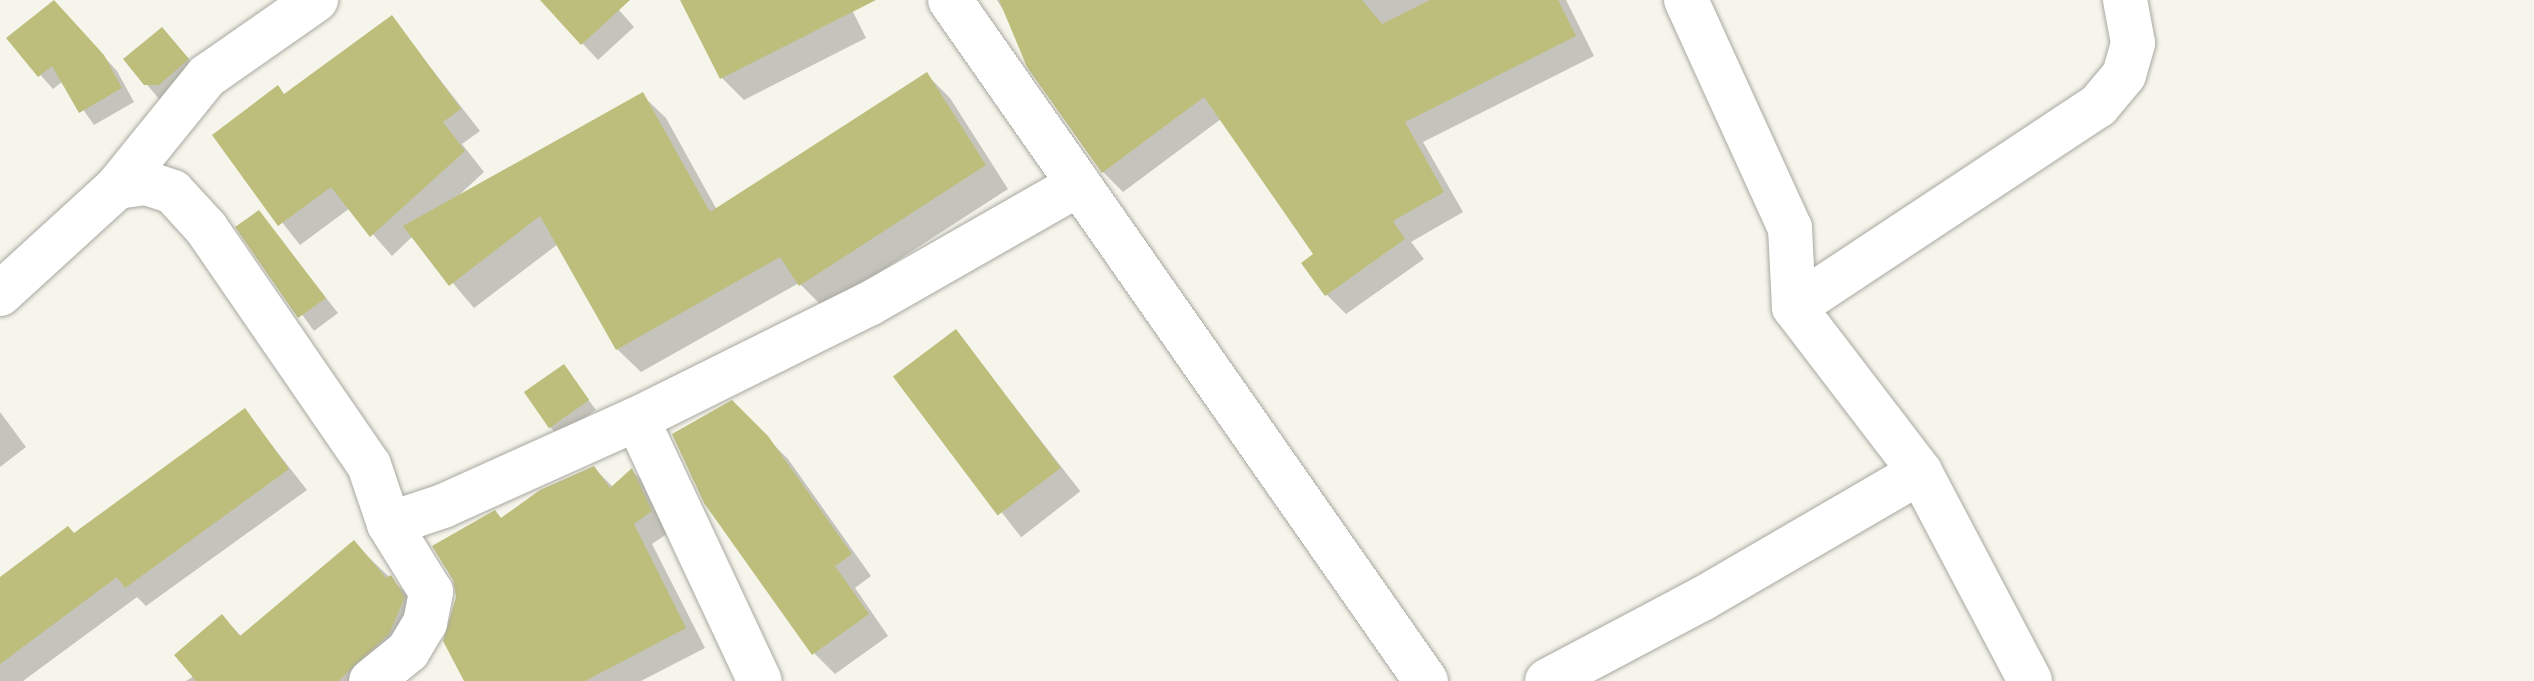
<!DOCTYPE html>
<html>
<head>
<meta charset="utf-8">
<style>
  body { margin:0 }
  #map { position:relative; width:2534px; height:681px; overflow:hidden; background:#f5f5ec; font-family:"Roboto Condensed",sans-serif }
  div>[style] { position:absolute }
  .shadow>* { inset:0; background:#0003; transform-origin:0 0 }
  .building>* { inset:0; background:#bebe7c; transform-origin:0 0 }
  .roads { filter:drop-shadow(0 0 2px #a8a8a0) drop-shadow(0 0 2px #a8a8a0) }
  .minor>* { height:44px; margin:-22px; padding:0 22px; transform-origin:22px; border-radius:22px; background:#fff }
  span { translate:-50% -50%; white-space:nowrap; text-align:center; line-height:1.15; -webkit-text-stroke:8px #f5f5ec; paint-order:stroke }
</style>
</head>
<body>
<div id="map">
  <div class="shadow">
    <i style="clip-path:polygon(542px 0,610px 0,634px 27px,598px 60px)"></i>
    <i style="clip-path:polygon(702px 0,847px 0,866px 38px,744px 100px,722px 78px)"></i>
    <i style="clip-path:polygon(997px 0,1566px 0,1594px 56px,1423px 142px,1463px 212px,1411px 242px,1424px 259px,1346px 314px,1326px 294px,1315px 255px,1221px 119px,1123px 192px,1103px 172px)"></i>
    <i style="clip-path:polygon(66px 15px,117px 71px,134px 102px,94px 125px,63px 81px,53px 89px,8px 39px)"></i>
    <i style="clip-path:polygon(392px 18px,480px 131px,462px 144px,484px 172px,458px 196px,642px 95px,666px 118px,717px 210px,926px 74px,950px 98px,1008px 189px,824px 308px,799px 283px,641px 372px,617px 349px,558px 244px,474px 308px,413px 236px,392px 256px,350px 208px,300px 245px,214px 136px,285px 96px)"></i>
    <i style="clip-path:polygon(171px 38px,196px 68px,160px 100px,126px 60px)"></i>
    <i style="clip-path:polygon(259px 213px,338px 313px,314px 331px,238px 227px)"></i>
    <i style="left:956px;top:332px;width:202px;height:75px;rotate:52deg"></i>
    <i style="clip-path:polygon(564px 367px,596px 410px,558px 435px,550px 427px)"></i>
    <i style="clip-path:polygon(731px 403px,788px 459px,871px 576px,855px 588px,888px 636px,835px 674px,814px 653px)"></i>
    <i style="clip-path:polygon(245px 411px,307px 490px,146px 606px,137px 597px,23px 681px,0 681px,0 579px,74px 534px)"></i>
    <i style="clip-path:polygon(0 412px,26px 447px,0 467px)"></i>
    <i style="clip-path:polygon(594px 468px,613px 487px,632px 471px,652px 490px,671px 531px,652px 544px,705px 648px,641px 681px,466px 681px,502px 520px)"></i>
    <i style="clip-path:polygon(354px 543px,411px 598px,379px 681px,186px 681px,194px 676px,222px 617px,242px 637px)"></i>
  </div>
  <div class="building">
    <i style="clip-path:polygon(54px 0,104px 55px,122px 88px,79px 113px,52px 66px,38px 77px,6px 38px)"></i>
    <i style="clip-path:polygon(540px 0,630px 0,581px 45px)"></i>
    <i style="clip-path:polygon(680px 0,876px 0,720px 79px)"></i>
    <i style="clip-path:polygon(999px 0,1362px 0,1382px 24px,1430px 0,1558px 0,1576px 36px,1405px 122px,1444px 192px,1393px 221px,1405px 239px,1325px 296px,1301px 263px,1313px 254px,1204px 97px,1102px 173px,1027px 67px)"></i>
    <i style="clip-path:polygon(392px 15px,461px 109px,443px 122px,465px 151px,370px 237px,331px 187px,278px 226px,212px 135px,278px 85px,284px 94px)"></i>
    <i style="clip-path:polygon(162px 27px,189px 59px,159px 85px,144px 85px,123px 59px)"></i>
    <i style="clip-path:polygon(927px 72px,986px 165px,799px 286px,780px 257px,616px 350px,540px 216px,449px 286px,403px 226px,643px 92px,710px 212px)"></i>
    <i style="clip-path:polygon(259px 210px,326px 298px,298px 318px,235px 227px)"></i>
    <i style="left:956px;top:329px;width:174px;height:79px;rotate:53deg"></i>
    <i style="left:564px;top:364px;width:44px;height:49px;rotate:55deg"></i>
    <i style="clip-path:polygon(732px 400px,768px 436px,852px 554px,835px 566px,869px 614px,812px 655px,704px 503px,672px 434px)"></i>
    <i style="clip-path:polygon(245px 408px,289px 469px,125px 588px,117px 577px,0 664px,0 577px,68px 526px,74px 533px)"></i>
    <i style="clip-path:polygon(594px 466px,610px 488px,632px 468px,652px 511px,634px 524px,686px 628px,585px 681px,464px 681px,443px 641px,456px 597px,453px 580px,432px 546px,495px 510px,501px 518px,540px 490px)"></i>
    <i style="clip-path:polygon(354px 540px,386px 578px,391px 575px,405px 597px,389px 634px,338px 681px,196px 681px,174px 655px,222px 614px,240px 636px)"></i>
  </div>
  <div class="roads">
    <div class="minor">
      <i style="left:950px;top:0;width:831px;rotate:55.05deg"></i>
      <i style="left:1686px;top:0;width:251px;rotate:65.5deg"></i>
      <i style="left:1790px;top:228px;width:79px;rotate:87.1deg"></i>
      <i style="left:1794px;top:307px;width:208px;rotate:52.6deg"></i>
      <i style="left:1920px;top:472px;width:236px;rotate:62.2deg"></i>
      <i style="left:117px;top:187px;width:143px;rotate:-51deg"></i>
      <i style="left:207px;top:76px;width:133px;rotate:-34.9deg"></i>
      <i style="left:0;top:294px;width:159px;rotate:-42.4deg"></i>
      <i style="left:117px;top:187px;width:29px;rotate:-8deg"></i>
      <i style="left:146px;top:183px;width:28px;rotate:18deg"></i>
      <i style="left:173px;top:192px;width:49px;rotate:47.5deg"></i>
      <i style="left:206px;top:228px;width:288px;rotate:55.5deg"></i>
      <i style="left:369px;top:465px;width:62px;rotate:71.3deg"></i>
      <i style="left:389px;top:524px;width:57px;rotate:-18.4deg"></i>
      <i style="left:443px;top:506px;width:213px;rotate:-24.2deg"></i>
      <i style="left:637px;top:419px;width:259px;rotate:-26.4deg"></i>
      <i style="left:869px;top:304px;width:241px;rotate:-29.7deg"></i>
      <i style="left:1794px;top:307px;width:364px;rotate:-33.5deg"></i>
      <i style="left:2098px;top:106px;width:40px;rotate:-50deg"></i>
      <i style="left:2124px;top:75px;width:33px;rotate:-74deg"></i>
      <i style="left:2133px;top:43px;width:44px;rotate:-100.5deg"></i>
      <i style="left:637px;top:419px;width:289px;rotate:64.9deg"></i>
      <i style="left:371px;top:681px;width:48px;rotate:-39deg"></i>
      <i style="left:408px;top:651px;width:33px;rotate:-59deg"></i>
      <i style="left:425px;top:623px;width:32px;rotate:-79deg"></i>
      <i style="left:431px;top:592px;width:80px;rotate:-121.7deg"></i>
      <i style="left:1547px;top:681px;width:175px;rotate:-27.9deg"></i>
      <i style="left:1702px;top:599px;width:252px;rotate:-30.2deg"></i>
    </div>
  </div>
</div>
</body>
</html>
